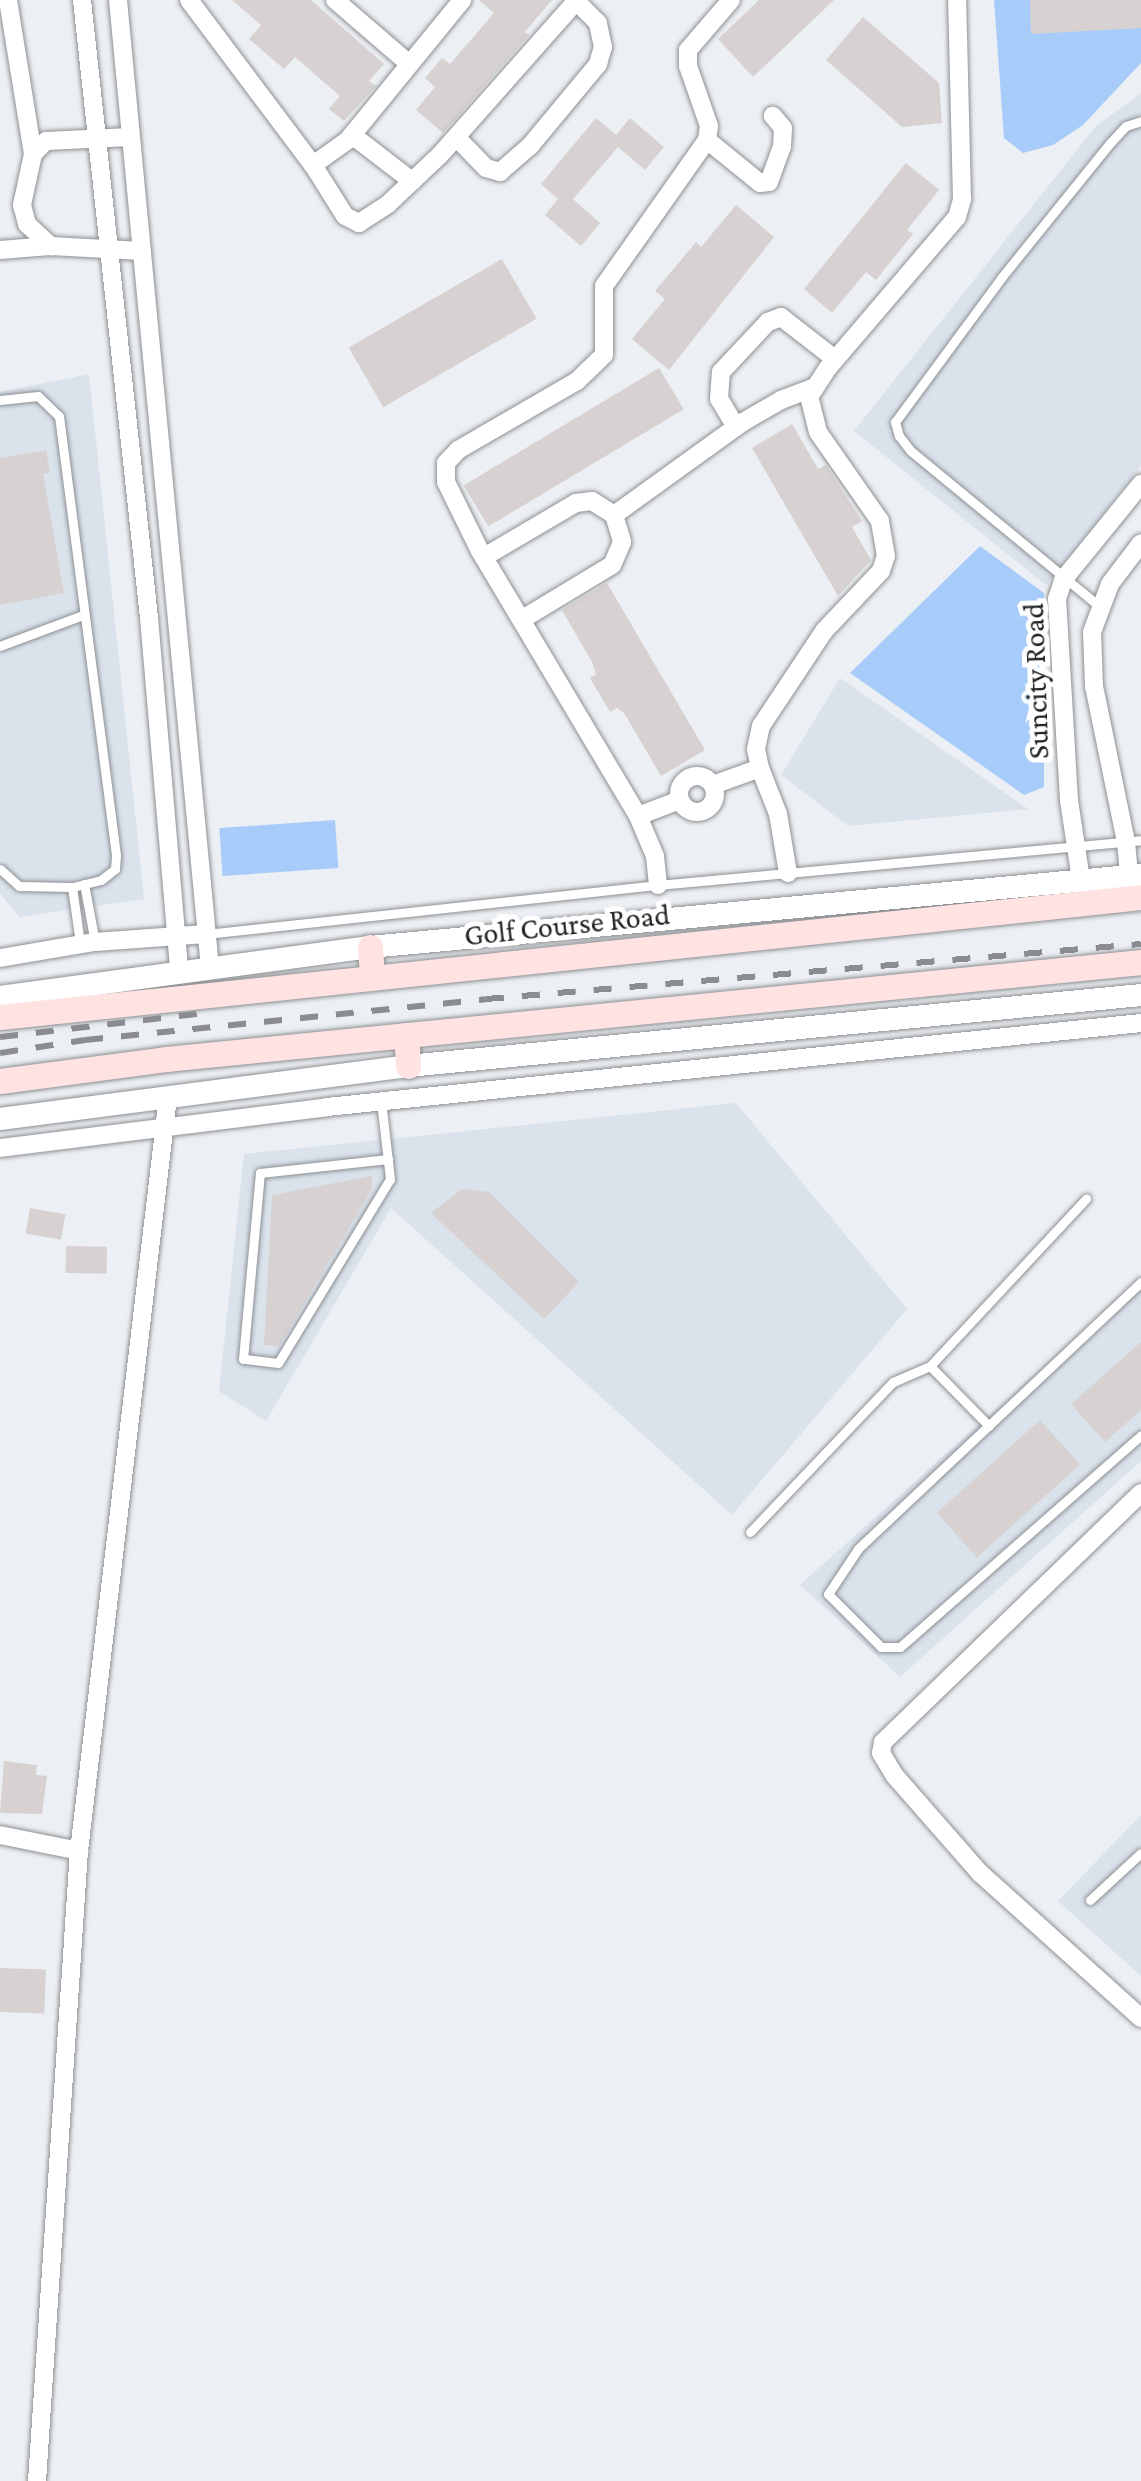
<!DOCTYPE html>
<html>
<head>
<meta charset="utf-8">
<style>
  body { margin:0 }
  #map { position:relative; width:1141px; height:2481px; overflow:hidden; background:#eceff3; font-family:"Crimson Pro",serif }
  div>[style] { position:absolute }
  .built>* { inset:0; background:#dae2ec }
  .green>* { inset:0; background:#a7ccfa; transform-origin:0 0 }
  .building>* { inset:0; background:#d7d2d1; transform-origin:0 0 }
  .roads { filter:drop-shadow(0 0 2px #8d9093) drop-shadow(0 0 2px #8d9093) }
  .service>* { height:9px; margin:-4.5px; padding:0 4.5px; transform-origin:4.5px; border-radius:4.5px; background:#fff }
  .minor>* { height:18px; margin:-9px; padding:0 9px; transform-origin:9px; border-radius:9px; background:#fff }
  .minor>.ring { margin:-9px; padding:0; box-sizing:content-box; background:none; border:18px solid #fff; border-radius:50% }
  .tertiary>* { height:22px; margin:-11px; padding:0 11px; transform-origin:11px; border-radius:11px; background:#fff }
  .secondary>* { height:25px; margin:-12.5px; padding:0 12.5px; transform-origin:12.5px; border-radius:12.5px; background:#ffe3e2 }
  .rail>* { height:6px; margin-top:-3px; transform-origin:0; background:repeating-linear-gradient(90deg,#8a8c8f 0 18px,transparent 0 36px) }
  span { translate:-50% -50%; white-space:nowrap; text-align:center; line-height:1.15; -webkit-text-stroke:10px #fff; paint-order:stroke }
  .street-label { font-size:30px; color:#222325 }
</style>
</head>
<body>
<div id="map">
  <div class="built">
    <i style="clip-path:polygon(1141px 93px,1141px 466px,1046px 585px,854px 431px,1096px 126px)"></i>
    <i style="clip-path:polygon(89px 374px,144px 899px,19px 917px,0 893px,0 392px)"></i>
    <i style="clip-path:polygon(840px 678px,1028px 809px,848px 826px,781px 775px)"></i>
    <i style="clip-path:polygon(736px 1103px,907px 1309px,732px 1515px,391px 1208px,266px 1421px,219px 1391px,244px 1154px)"></i>
    <i style="clip-path:polygon(1141px 1278px,1141px 1461px,900px 1677px,800px 1585px)"></i>
    <i style="clip-path:polygon(1141px 1815px,1141px 1976px,1058px 1901px)"></i>
  </div>
  <div class="green">
    <i style="clip-path:polygon(994px 0,1141px 0,1141px 63px,1083px 125px,1053px 145px,1023px 153px,1004px 138px)"></i>
    <i style="clip-path:polygon(980px 546px,1044px 593px,1044px 787px,1024px 795px,850px 673px)"></i>
    <i style="left:335px;top:820px;width:48px;height:116px;rotate:86deg"></i>
  </div>
  <div class="building">
    <i style="clip-path:polygon(232px 0,311px 0,384px 64px,369px 81px,376px 86px,344px 121px,329px 109px,340px 96px,295px 57px,284px 69px,249px 39px,261px 25px)"></i>
    <i style="clip-path:polygon(479px 0,552px 0,525px 32px,529px 35px,443px 133px,416px 110px,435px 87px,425px 78px,442px 58px,450px 64px,494px 13px)"></i>
    <i style="clip-path:polygon(759px 0,834px 0,753px 77px,718px 39px)"></i>
    <i style="clip-path:polygon(1030px 0,1141px 0,1141px 28px,1031px 34px)"></i>
    <i style="clip-path:polygon(863px 17px,939px 83px,942px 123px,902px 127px,826px 60px)"></i>
    <i style="clip-path:polygon(596px 118px,616px 135px,630px 118px,664px 147px,645px 170px,618px 147px,573px 199px,600px 223px,581px 246px,545px 215px,558px 199px,541px 184px)"></i>
    <i style="clip-path:polygon(906px 163px,939px 190px,907px 230px,913px 234px,876px 280px,866px 272px,832px 313px,804px 289px)"></i>
    <i style="clip-path:polygon(736px 205px,774px 237px,669px 370px,632px 339px,665px 299px,655px 291px,696px 242px,701px 247px)"></i>
    <i style="left:502px;top:259px;width:69px;height:177px;rotate:60deg"></i>
    <i style="left:659px;top:368px;width:48px;height:228px;rotate:59deg"></i>
    <i style="clip-path:polygon(792px 424px,818px 469px,826px 465px,862px 521px,852px 527px,871px 560px,838px 596px,752px 448px)"></i>
    <i style="clip-path:polygon(46px 450px,50px 473px,43px 474px,64px 593px,0 605px,0 458px)"></i>
    <i style="clip-path:polygon(607px 583px,705px 750px,661px 776px,624px 713px,617px 708px,610px 712px,590px 678px,596px 674px,592px 662px,562px 610px)"></i>
    <i style="clip-path:polygon(372px 1176px,372px 1189px,279px 1346px,264px 1345px,272px 1195px)"></i>
    <i style="clip-path:polygon(462px 1189px,489px 1192px,579px 1282px,544px 1319px,431px 1213px)"></i>
    <i style="left:30px;top:1208px;width:36px;height:26px;rotate:10deg"></i>
    <i style="left:66px;top:1246px;width:41px;height:27px;rotate:1deg"></i>
    <i style="clip-path:polygon(1141px 1342px,1141px 1410px,1105px 1442px,1071px 1404px)"></i>
    <i style="left:1040px;top:1420px;width:60px;height:139px;rotate:48deg"></i>
    <i style="clip-path:polygon(4px 1761px,37px 1765px,36px 1775px,47px 1776px,42px 1814px,0 1813px)"></i>
    <i style="left:0;top:1968px;width:46px;height:44px;rotate:2deg"></i>
  </div>
  <div class="roads">
    <div class="service">
      <i style="left:0;top:400px;width:38px;rotate:-6deg"></i>
      <i style="left:38px;top:396px;width:29px;rotate:44deg"></i>
      <i style="left:59px;top:416px;width:443px;rotate:82.6deg"></i>
      <i style="left:116px;top:855px;width:14px;rotate:94deg"></i>
      <i style="left:115px;top:869px;width:18px;rotate:142deg"></i>
      <i style="left:101px;top:880px;width:30px;rotate:166deg"></i>
      <i style="left:72px;top:887px;width:53px;rotate:-178.9deg"></i>
      <i style="left:19px;top:886px;width:25px;rotate:-138deg"></i>
      <i style="left:1099px;top:606px;width:245px;rotate:-140.5deg"></i>
      <i style="left:910px;top:450px;width:18px;rotate:-128deg"></i>
      <i style="left:899px;top:436px;width:15px;rotate:-106deg"></i>
      <i style="left:895px;top:422px;width:179px;rotate:-53.6deg"></i>
      <i style="left:1001px;top:278px;width:174px;rotate:-51.1deg"></i>
      <i style="left:1110px;top:143px;width:23px;rotate:-47deg"></i>
      <i style="left:1126px;top:126px;width:16px;rotate:-18deg"></i>
      <i style="left:0;top:646px;width:89px;rotate:-20.5deg"></i>
      <i style="left:84px;top:884px;width:59px;rotate:79.3deg"></i>
      <i style="left:72px;top:887px;width:57px;rotate:81.9deg"></i>
      <i style="left:206px;top:934px;width:455px;rotate:-6.2deg"></i>
      <i style="left:658px;top:885px;width:485px;rotate:-5.3deg"></i>
      <i style="left:381px;top:1101px;width:79px;rotate:83.4deg"></i>
      <i style="left:390px;top:1179px;width:215px;rotate:121.3deg"></i>
      <i style="left:278px;top:1363px;width:35px;rotate:-173deg"></i>
      <i style="left:243px;top:1359px;width:187px;rotate:-84.8deg"></i>
      <i style="left:260px;top:1173px;width:129px;rotate:-6.2deg"></i>
      <i style="left:1141px;top:1282px;width:389px;rotate:136.7deg"></i>
      <i style="left:858px;top:1549px;width:54px;rotate:123.7deg"></i>
      <i style="left:828px;top:1594px;width:75px;rotate:45deg"></i>
      <i style="left:881px;top:1647px;width:19px"></i>
      <i style="left:900px;top:1647px;width:321px;rotate:-41.3deg"></i>
      <i style="left:930px;top:1366px;width:229px;rotate:-47deg"></i>
      <i style="left:750px;top:1532px;width:207px;rotate:-46.4deg"></i>
      <i style="left:893px;top:1382px;width:40px;rotate:-23.4deg"></i>
      <i style="left:930px;top:1366px;width:84px;rotate:45.5deg"></i>
      <i style="left:1090px;top:1900px;width:69px;rotate:-42.7deg"></i>
    </div>
    <div class="minor">
      <i style="left:8px;top:0;width:156px;rotate:80.8deg"></i>
      <i style="left:82px;top:0;width:622px;rotate:83.81deg"></i>
      <i style="left:149px;top:618px;width:353px;rotate:85.1deg"></i>
      <i style="left:118px;top:0;width:972px;rotate:84.57deg"></i>
      <i style="left:189px;top:0;width:206px;rotate:53.1deg"></i>
      <i style="left:313px;top:165px;width:60px;rotate:57.9deg"></i>
      <i style="left:345px;top:216px;width:16px;rotate:27deg"></i>
      <i style="left:359px;top:223px;width:35px;rotate:-33deg"></i>
      <i style="left:388px;top:204px;width:71px;rotate:-43.3deg"></i>
      <i style="left:440px;top:155px;width:207px;rotate:-48.5deg"></i>
      <i style="left:335px;top:0;width:95px;rotate:40.7deg"></i>
      <i style="left:352px;top:135px;width:76px;rotate:37.5deg"></i>
      <i style="left:130px;top:137px;width:84px;rotate:177.3deg"></i>
      <i style="left:46px;top:141px;width:18px;rotate:135deg"></i>
      <i style="left:33px;top:154px;width:52px;rotate:102.2deg"></i>
      <i style="left:22px;top:205px;width:20px;rotate:75deg"></i>
      <i style="left:27px;top:224px;width:33px;rotate:43deg"></i>
      <i style="left:51px;top:246px;width:91px;rotate:3.1deg"></i>
      <i style="left:456px;top:137px;width:43px;rotate:45.9deg"></i>
      <i style="left:486px;top:168px;width:15px;rotate:16deg"></i>
      <i style="left:500px;top:172px;width:40px;rotate:-41deg"></i>
      <i style="left:530px;top:146px;width:107px;rotate:-50.3deg"></i>
      <i style="left:598px;top:64px;width:18px;rotate:-74deg"></i>
      <i style="left:603px;top:47px;width:25px;rotate:-102deg"></i>
      <i style="left:598px;top:23px;width:31px;rotate:-135deg"></i>
      <i style="left:707px;top:140px;width:68px;rotate:39.1deg"></i>
      <i style="left:760px;top:183px;width:9px;rotate:-6deg"></i>
      <i style="left:769px;top:182px;width:37px;rotate:-70deg"></i>
      <i style="left:782px;top:147px;width:19px;rotate:-87deg"></i>
      <i style="left:783px;top:128px;width:16px;rotate:-130deg"></i>
      <i style="left:313px;top:165px;width:43px;rotate:-35.5deg"></i>
      <i style="left:348px;top:140px;width:181px;rotate:-50.8deg"></i>
      <i style="left:0;top:250px;width:50px;rotate:-4.6deg"></i>
      <i style="left:736px;top:427px;width:33px;rotate:-121deg"></i>
      <i style="left:719px;top:399px;width:27px;rotate:-86deg"></i>
      <i style="left:721px;top:372px;width:69px;rotate:-46.8deg"></i>
      <i style="left:768px;top:322px;width:14px;rotate:-21deg"></i>
      <i style="left:781px;top:317px;width:68px;rotate:37.9deg"></i>
      <i style="left:614px;top:515px;width:159px;rotate:-35.8deg"></i>
      <i style="left:743px;top:422px;width:44px;rotate:-30.1deg"></i>
      <i style="left:781px;top:400px;width:34px;rotate:-21deg"></i>
      <i style="left:484px;top:557px;width:107px;rotate:-30.4deg"></i>
      <i style="left:576px;top:503px;width:16px;rotate:-7deg"></i>
      <i style="left:592px;top:501px;width:26px;rotate:32deg"></i>
      <i style="left:614px;top:515px;width:28px;rotate:73deg"></i>
      <i style="left:622px;top:542px;width:25px;rotate:113deg"></i>
      <i style="left:612px;top:565px;width:103px;rotate:148.9deg"></i>
      <i class="ring" style="left:679px;top:776px;width:18px;height:18px"></i>
      <i style="left:713px;top:785px;width:50px;rotate:-19.9deg"></i>
      <i style="left:638px;top:816px;width:45px;rotate:-20.9deg"></i>
      <i style="left:788px;top:873px;width:60px;rotate:-99.6deg"></i>
      <i style="left:778px;top:814px;width:49px;rotate:-111.4deg"></i>
      <i style="left:760px;top:768px;width:19px;rotate:-102deg"></i>
      <i style="left:756px;top:749px;width:24px;rotate:-78deg"></i>
      <i style="left:761px;top:726px;width:114px;rotate:-56.4deg"></i>
      <i style="left:824px;top:631px;width:83px;rotate:-46.5deg"></i>
      <i style="left:881px;top:571px;width:16px;rotate:-72deg"></i>
      <i style="left:886px;top:556px;width:36px;rotate:-100deg"></i>
      <i style="left:880px;top:521px;width:108px;rotate:-124.9deg"></i>
      <i style="left:818px;top:432px;width:36px;rotate:-104deg"></i>
      <i style="left:809px;top:397px;width:35px;rotate:-57deg"></i>
      <i style="left:828px;top:368px;width:199px;rotate:-49.5deg"></i>
      <i style="left:957px;top:217px;width:19px;rotate:-74deg"></i>
      <i style="left:962px;top:199px;width:199px;rotate:-91.4deg"></i>
      <i style="left:658px;top:885px;width:29px;rotate:-96deg"></i>
      <i style="left:655px;top:856px;width:43px;rotate:-113deg"></i>
      <i style="left:638px;top:816px;width:309px;rotate:-120.8deg"></i>
      <i style="left:480px;top:551px;width:77px;rotate:-116.2deg"></i>
      <i style="left:446px;top:482px;width:19px;rotate:-90deg"></i>
      <i style="left:446px;top:463px;width:18px;rotate:-47deg"></i>
      <i style="left:458px;top:450px;width:138px;rotate:-30.1deg"></i>
      <i style="left:577px;top:381px;width:37px;rotate:-44deg"></i>
      <i style="left:604px;top:355px;width:69px;rotate:-90deg"></i>
      <i style="left:604px;top:286px;width:179px;rotate:-54.8deg"></i>
      <i style="left:707px;top:140px;width:14px;rotate:-82deg"></i>
      <i style="left:709px;top:126px;width:64px;rotate:-109.3deg"></i>
      <i style="left:688px;top:66px;width:16px;rotate:-90deg"></i>
      <i style="left:688px;top:50px;width:66px;rotate:-49.3deg"></i>
      <i style="left:1130px;top:885px;width:43px;rotate:-95.3deg"></i>
      <i style="left:1126px;top:842px;width:159px;rotate:-101.6deg"></i>
      <i style="left:1094px;top:686px;width:54px;rotate:-92.1deg"></i>
      <i style="left:1092px;top:632px;width:51px;rotate:-69.4deg"></i>
      <i style="left:1110px;top:584px;width:51px;rotate:-52.9deg"></i>
      <i style="left:1083px;top:893px;width:94px;rotate:-98.6deg"></i>
      <i style="left:1069px;top:800px;width:201px;rotate:-93.4deg"></i>
      <i style="left:1057px;top:599px;width:20px;rotate:-72deg"></i>
      <i style="left:1063px;top:580px;width:124px;rotate:-50.9deg"></i>
      <i style="left:0;top:958px;width:96px;rotate:-9.6deg"></i>
      <i style="left:95px;top:942px;width:111px;rotate:-4.1deg"></i>
      <i style="left:0;top:1148px;width:330px;rotate:-7.1deg"></i>
      <i style="left:327px;top:1107px;width:818px;rotate:-5.89deg"></i>
      <i style="left:1141px;top:1493px;width:359px;rotate:136deg"></i>
      <i style="left:883px;top:1742px;width:11px;rotate:100deg"></i>
      <i style="left:881px;top:1753px;width:27px;rotate:59deg"></i>
      <i style="left:895px;top:1776px;width:129px;rotate:48.8deg"></i>
      <i style="left:980px;top:1873px;width:217px;rotate:42deg"></i>
      <i style="left:0;top:1835px;width:81px;rotate:11.4deg"></i>
      <i style="left:37px;top:2481px;width:631px;rotate:-86.19deg"></i>
      <i style="left:79px;top:1851px;width:759px;rotate:-83.27deg"></i>
    </div>
    <div class="tertiary">
      <i style="left:0;top:997px;width:373px;rotate:-7.7deg"></i>
      <i style="left:370px;top:947px;width:774px;rotate:-5.34deg"></i>
      <i style="left:0;top:1119px;width:411px;rotate:-7.4deg"></i>
      <i style="left:408px;top:1066px;width:736px;rotate:-5.53deg"></i>
    </div>
    <div class="secondary">
      <i style="left:370px;top:947px;width:30px;rotate:86deg"></i>
      <i style="left:0;top:1017px;width:1147px;rotate:-6deg"></i>
      <i style="left:406px;top:1035px;width:31px;rotate:86deg"></i>
      <i style="left:0;top:1081px;width:167px;rotate:-7.5deg"></i>
      <i style="left:166px;top:1059px;width:980px;rotate:-5.68deg"></i>
    </div>
  </div>
  <div class="rail">
    <i style="left:0;top:1037px;width:206px;rotate:-6.7deg"></i>
    <i style="left:0;top:1053px;width:86px;rotate:-8.7deg"></i>
    <i style="left:85px;top:1040px;width:403px;rotate:-5.8deg"></i>
    <i style="left:486px;top:999px;width:657px;rotate:-4.8deg"></i>
  </div>
  <div class="street-label">
    <span style="left:1036px;top:681px;rotate:-92deg">Suncity Road</span>
    <span style="left:567px;top:925px;rotate:-6deg">Golf Course Road</span>
  </div>
</div>
</body>
</html>
